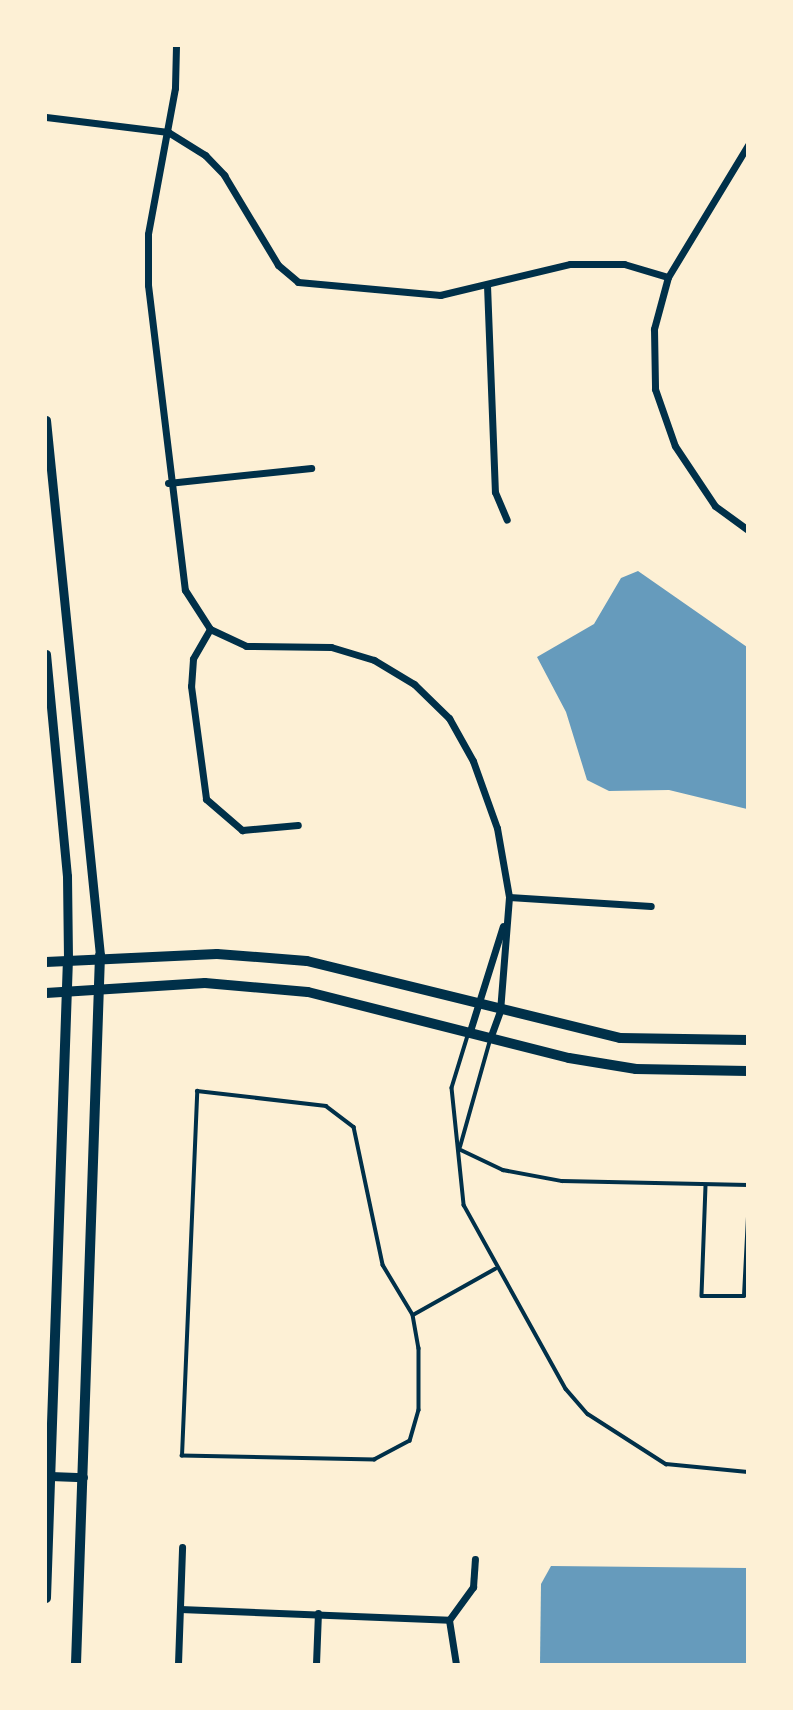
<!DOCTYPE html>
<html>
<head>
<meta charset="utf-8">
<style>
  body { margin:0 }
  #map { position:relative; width:793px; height:1710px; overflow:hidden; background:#fdf0d5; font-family:Quicksand,sans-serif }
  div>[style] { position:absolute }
  .water>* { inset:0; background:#669bbc }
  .service>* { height:3.5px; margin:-1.75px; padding:0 1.75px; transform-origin:1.75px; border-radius:1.75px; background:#003049 }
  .minor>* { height:7px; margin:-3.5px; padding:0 3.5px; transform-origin:3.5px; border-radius:3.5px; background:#003049 }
  .tertiary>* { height:9px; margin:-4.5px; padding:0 4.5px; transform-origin:4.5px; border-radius:4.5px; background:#003049 }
  .secondary>* { height:10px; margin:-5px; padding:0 5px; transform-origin:5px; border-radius:5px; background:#003049 }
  span { translate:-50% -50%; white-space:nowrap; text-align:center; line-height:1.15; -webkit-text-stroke:5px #fdf0d5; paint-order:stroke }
  .frame { position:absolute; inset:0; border:47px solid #fdf0d5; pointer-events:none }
</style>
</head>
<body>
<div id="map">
  <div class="water">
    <i style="clip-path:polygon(638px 571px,747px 647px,747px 809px,669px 790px,609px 791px,587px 780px,566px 712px,537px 657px,594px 624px,621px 578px)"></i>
    <i style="clip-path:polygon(551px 1566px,747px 1568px,747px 1664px,540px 1664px,541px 1584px)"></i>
  </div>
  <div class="service">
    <i style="left:468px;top:1036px;width:54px;rotate:107.1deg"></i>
    <i style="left:452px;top:1088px;width:118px;rotate:84.1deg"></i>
    <i style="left:464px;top:1205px;width:210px;rotate:61deg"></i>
    <i style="left:566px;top:1389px;width:33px;rotate:49deg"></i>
    <i style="left:588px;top:1414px;width:93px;rotate:32.7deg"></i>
    <i style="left:666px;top:1464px;width:82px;rotate:5.6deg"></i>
    <i style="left:197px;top:1091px;width:130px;rotate:6.6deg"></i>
    <i style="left:326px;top:1106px;width:35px;rotate:37deg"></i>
    <i style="left:354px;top:1127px;width:141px;rotate:78.1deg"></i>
    <i style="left:383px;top:1265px;width:58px;rotate:59deg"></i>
    <i style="left:413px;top:1315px;width:34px;rotate:80deg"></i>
    <i style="left:419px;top:1348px;width:62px;rotate:90deg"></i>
    <i style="left:419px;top:1410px;width:32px;rotate:106deg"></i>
    <i style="left:410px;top:1441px;width:40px;rotate:152deg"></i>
    <i style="left:375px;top:1460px;width:193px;rotate:-178.8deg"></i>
    <i style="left:182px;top:1456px;width:365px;rotate:-87.6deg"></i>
    <i style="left:460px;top:1147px;width:111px;rotate:-74.3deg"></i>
    <i style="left:459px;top:1149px;width:49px;rotate:25.5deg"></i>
    <i style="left:503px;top:1170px;width:60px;rotate:10.6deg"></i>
    <i style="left:562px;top:1181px;width:186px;rotate:1.2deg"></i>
    <i style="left:706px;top:1186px;width:110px;rotate:92.1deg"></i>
    <i style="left:702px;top:1296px;width:42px"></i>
    <i style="left:744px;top:1296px;width:80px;rotate:-87.1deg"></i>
    <i style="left:413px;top:1315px;width:94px;rotate:-29.3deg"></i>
  </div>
  <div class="minor">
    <i style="left:176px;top:46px;width:42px;rotate:91.4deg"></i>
    <i style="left:175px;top:88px;width:148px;rotate:100.5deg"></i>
    <i style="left:148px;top:234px;width:51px;rotate:90deg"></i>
    <i style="left:148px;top:285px;width:307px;rotate:83.1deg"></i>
    <i style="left:185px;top:590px;width:46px;rotate:57.3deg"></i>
    <i style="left:210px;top:629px;width:40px;rotate:25deg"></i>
    <i style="left:246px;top:646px;width:85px;rotate:0.7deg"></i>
    <i style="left:331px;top:647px;width:45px;rotate:16.8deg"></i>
    <i style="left:374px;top:660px;width:47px;rotate:31deg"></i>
    <i style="left:414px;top:684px;width:49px;rotate:44.2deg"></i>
    <i style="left:449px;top:718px;width:49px;rotate:60.8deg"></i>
    <i style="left:473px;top:761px;width:71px;rotate:70.3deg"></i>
    <i style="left:497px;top:828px;width:70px;rotate:80.1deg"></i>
    <i style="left:509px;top:897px;width:114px;rotate:94.5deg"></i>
    <i style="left:500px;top:1011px;width:29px;rotate:110deg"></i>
    <i style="left:46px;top:117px;width:123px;rotate:7deg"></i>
    <i style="left:168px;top:132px;width:44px;rotate:31.9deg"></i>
    <i style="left:205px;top:155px;width:28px;rotate:46deg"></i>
    <i style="left:224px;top:175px;width:105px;rotate:59deg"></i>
    <i style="left:278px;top:265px;width:26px;rotate:40deg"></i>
    <i style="left:298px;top:282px;width:143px;rotate:5.2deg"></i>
    <i style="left:440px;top:295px;width:134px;rotate:-13.4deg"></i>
    <i style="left:570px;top:264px;width:54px"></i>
    <i style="left:624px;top:264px;width:46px;rotate:16.5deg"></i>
    <i style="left:748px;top:145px;width:154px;rotate:121.2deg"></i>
    <i style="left:668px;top:277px;width:54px;rotate:105.1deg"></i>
    <i style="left:654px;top:329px;width:60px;rotate:89deg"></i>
    <i style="left:655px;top:389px;width:60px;rotate:70.7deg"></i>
    <i style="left:675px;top:446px;width:72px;rotate:56.3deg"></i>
    <i style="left:715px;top:506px;width:41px;rotate:36deg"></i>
    <i style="left:487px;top:285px;width:207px;rotate:87.8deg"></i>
    <i style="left:495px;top:492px;width:30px;rotate:67deg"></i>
    <i style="left:168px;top:483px;width:144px;rotate:-6deg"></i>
    <i style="left:210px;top:629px;width:34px;rotate:120deg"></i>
    <i style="left:193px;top:659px;width:27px;rotate:94deg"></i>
    <i style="left:191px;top:686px;width:114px;rotate:82.4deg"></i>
    <i style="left:206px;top:799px;width:48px;rotate:40.7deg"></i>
    <i style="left:242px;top:830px;width:56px;rotate:-5.1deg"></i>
    <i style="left:509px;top:897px;width:142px;rotate:3.6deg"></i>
    <i style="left:470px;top:1031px;width:110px;rotate:-72.6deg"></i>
    <i style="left:180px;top:1609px;width:269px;rotate:2.3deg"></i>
    <i style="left:449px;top:1620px;width:41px;rotate:-54deg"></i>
    <i style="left:473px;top:1587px;width:28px;rotate:-86deg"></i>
    <i style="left:449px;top:1620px;width:45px;rotate:81deg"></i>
    <i style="left:178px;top:1664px;width:117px;rotate:-88deg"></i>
    <i style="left:316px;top:1664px;width:51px;rotate:-87.8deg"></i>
  </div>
  <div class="tertiary">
    <i style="left:46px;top:420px;width:538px;rotate:84.24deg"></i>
    <i style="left:46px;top:654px;width:223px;rotate:84.6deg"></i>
    <i style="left:67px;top:876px;width:84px;rotate:89.3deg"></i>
    <i style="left:50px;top:1476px;width:33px;rotate:2deg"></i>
  </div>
  <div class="secondary">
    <i style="left:46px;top:962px;width:171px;rotate:-2.7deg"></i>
    <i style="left:217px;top:954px;width:90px;rotate:4.4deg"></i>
    <i style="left:307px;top:961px;width:322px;rotate:13.8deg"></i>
    <i style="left:620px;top:1038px;width:128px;rotate:0.9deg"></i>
    <i style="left:46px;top:993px;width:159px;rotate:-3.6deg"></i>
    <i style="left:205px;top:983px;width:103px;rotate:5deg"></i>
    <i style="left:308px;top:992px;width:269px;rotate:14.2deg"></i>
    <i style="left:569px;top:1058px;width:68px;rotate:9.3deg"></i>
    <i style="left:636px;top:1069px;width:112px;rotate:1deg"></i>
    <i style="left:46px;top:1598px;width:638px;rotate:-88.03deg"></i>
    <i style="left:76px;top:1664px;width:709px;rotate:-88.06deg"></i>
  </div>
  <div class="frame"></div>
</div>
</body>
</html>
